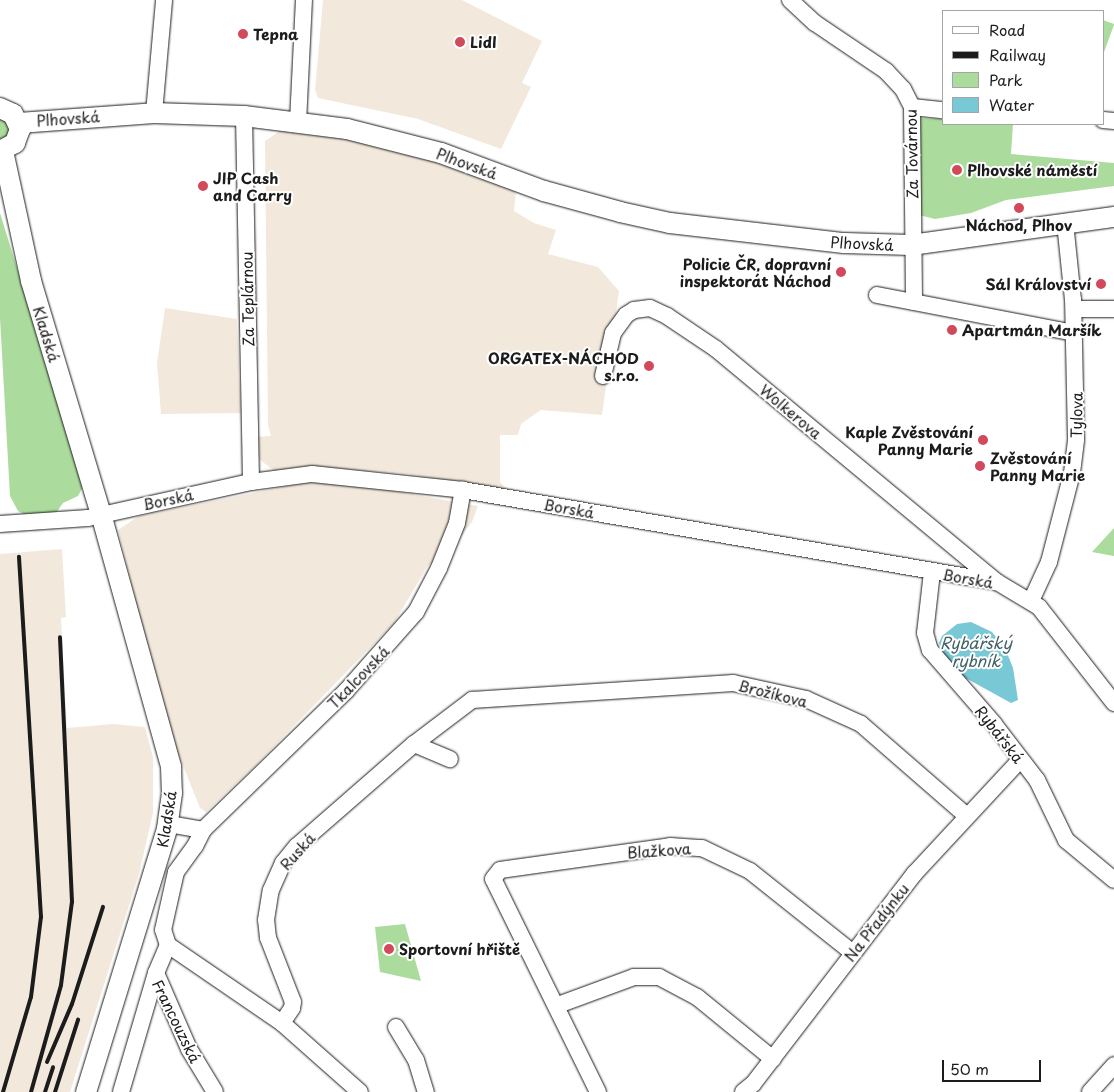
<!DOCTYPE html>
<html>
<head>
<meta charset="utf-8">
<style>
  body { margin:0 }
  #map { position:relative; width:1114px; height:1092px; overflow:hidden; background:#fff; font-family:"Playpen Sans",sans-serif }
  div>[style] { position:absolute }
  .built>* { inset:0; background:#f2e9dc }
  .green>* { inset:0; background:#abdc9d; transform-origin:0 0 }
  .water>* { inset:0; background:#78c8d5 }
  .roads { filter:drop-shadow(0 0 1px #1c1c1c) drop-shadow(0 0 1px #1c1c1c) }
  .minor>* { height:16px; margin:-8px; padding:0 8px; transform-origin:8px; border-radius:8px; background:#fff }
  .major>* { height:20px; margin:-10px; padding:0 10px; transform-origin:10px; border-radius:10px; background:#fff }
  .rail>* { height:4px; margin:-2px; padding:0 2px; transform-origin:2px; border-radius:2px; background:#1c1c1c }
  .dots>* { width:14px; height:14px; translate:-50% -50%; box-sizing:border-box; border:2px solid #fff; border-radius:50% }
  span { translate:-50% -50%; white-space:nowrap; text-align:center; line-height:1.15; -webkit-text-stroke:4px #fff; paint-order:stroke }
  .poi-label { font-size:15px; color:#1c1c1c; font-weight:700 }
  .left { translate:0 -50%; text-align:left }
  .right { translate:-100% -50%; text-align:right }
  .street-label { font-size:15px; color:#1c1c1c }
  .water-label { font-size:16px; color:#416166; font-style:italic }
  .legend { position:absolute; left:942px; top:10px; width:162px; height:115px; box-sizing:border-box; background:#fff; border:1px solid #a4a4a4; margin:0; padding:6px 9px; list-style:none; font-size:15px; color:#1c1c1c }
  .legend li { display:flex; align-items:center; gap:10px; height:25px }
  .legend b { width:25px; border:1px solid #a4a4a4 }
  .scale { position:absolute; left:942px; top:1060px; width:99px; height:22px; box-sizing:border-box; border:2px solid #1c1c1c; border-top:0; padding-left:6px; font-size:15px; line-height:18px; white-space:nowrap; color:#1c1c1c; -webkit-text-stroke:4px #fff; paint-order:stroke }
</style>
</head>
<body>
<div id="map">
  <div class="built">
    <i style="clip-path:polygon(323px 0,462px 0,542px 41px,522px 83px,531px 87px,501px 149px,418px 119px,318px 98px,315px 90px)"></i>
    <i style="clip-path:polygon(283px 129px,385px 142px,516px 191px,514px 211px,534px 223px,556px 230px,548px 254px,598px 267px,619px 291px,602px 415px,541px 410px,521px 424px,518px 435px,500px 435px,500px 482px,507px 490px,407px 474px,316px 467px,274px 471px,258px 458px,253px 437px,271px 436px,268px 425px,265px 141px)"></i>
    <i style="clip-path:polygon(165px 308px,237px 319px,241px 413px,161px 414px,157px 363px)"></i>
    <i style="clip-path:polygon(301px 483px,350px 483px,478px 506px,472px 522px,462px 535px,427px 567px,394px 623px,256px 765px,206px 812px,200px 808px,167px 726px,118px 530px,139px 516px)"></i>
    <i style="clip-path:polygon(62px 549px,66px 617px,61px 618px,67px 728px,113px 724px,145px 727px,153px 757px,153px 813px,139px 874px,70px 1092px,0 1092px,0 554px)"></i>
  </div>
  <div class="green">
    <i style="left:1103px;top:20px;width:12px;height:88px;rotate:20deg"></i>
    <i style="clip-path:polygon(0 118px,10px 126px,7px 137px,0 141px)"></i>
    <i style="clip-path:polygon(920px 118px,943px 119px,943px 124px,1013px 124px,1011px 154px,1114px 163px,1114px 186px,1006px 200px,971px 213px,935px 219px,919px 215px)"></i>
    <i style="clip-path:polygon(0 213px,84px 485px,78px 496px,63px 503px,56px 513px,26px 515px,18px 511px,10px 496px,0 318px)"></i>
    <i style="clip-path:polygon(1114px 528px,1114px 556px,1092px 552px)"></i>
    <i style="clip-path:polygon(405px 924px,421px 981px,380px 972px,375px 927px)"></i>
  </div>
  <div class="water">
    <i style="clip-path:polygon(971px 622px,992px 632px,1005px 648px,1013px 668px,1018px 700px,1011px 703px,962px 676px,942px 651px,939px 643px,942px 636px,957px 624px)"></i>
  </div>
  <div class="roads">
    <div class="minor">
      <i style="left:790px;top:0;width:34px;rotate:43deg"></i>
      <i style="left:815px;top:23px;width:86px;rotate:34.1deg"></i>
      <i style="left:886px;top:71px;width:25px;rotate:47deg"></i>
      <i style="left:903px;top:89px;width:20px;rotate:63deg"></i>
      <i style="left:912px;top:107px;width:195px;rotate:89.4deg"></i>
      <i style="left:912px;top:107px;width:31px;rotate:6deg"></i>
      <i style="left:154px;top:113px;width:113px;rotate:-84.9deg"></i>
      <i style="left:244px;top:116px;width:366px;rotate:88.9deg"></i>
      <i style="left:1103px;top:120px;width:11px;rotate:5deg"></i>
      <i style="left:298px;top:122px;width:122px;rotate:-87.2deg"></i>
      <i style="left:877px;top:295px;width:201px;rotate:10.9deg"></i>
      <i style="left:1074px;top:309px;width:40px"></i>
      <i style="left:603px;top:376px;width:44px;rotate:-76.9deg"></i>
      <i style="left:613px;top:333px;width:22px;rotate:-54deg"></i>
      <i style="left:626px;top:315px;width:9px;rotate:-32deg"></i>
      <i style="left:634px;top:310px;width:16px;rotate:-7deg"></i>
      <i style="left:650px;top:308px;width:19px;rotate:25deg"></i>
      <i style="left:667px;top:316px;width:59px;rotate:34deg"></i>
      <i style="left:716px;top:349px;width:365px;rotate:39.7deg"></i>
      <i style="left:0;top:524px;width:88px;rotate:-3.9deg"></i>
      <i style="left:88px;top:518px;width:167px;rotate:-12.5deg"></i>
      <i style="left:251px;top:482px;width:62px;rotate:-7.5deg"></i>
      <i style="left:312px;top:474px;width:152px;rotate:6deg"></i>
      <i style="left:463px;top:490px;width:542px;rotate:9.78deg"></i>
      <i style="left:997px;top:582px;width:49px;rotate:30.8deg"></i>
      <i style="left:1039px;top:607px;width:122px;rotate:52deg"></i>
      <i style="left:932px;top:572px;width:61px;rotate:96.5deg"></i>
      <i style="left:925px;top:633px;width:18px;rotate:74deg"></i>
      <i style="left:930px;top:650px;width:98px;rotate:49.1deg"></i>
      <i style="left:994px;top:724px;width:71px;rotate:52.5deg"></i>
      <i style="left:1037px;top:780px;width:67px;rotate:64.2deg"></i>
      <i style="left:1066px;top:840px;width:62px;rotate:39.8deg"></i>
      <i style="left:1031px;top:601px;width:43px;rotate:-65.2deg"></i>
      <i style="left:1049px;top:562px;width:92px;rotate:-75.5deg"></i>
      <i style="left:1072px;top:473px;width:34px;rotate:-83deg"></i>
      <i style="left:1076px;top:439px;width:139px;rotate:-91.2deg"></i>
      <i style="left:1073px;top:300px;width:78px;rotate:-95.9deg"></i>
      <i style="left:414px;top:744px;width:73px;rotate:-37.2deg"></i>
      <i style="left:472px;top:700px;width:262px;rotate:-3.7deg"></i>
      <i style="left:733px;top:683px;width:75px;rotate:12.4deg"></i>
      <i style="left:806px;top:699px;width:60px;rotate:24.4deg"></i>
      <i style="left:861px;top:724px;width:140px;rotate:41deg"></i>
      <i style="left:203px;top:830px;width:199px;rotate:-44.2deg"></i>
      <i style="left:346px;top:691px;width:106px;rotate:-48.5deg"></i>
      <i style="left:416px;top:612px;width:50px;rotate:-62.4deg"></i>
      <i style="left:439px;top:568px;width:48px;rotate:-68.2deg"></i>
      <i style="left:457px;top:523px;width:34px;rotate:-80deg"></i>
      <i style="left:168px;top:945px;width:138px;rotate:34.4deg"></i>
      <i style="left:282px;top:1023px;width:104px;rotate:41.5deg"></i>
      <i style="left:156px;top:973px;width:83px;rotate:66.5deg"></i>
      <i style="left:189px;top:1049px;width:50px;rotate:58.8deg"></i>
      <i style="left:558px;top:1005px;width:81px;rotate:-20.2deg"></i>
      <i style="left:634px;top:977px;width:25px"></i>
      <i style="left:659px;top:977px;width:43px;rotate:27.8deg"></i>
      <i style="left:697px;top:997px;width:98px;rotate:39.2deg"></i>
      <i style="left:282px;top:1023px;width:18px;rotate:-56deg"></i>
      <i style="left:292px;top:1008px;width:6px;rotate:-81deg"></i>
      <i style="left:293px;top:1002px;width:69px;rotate:-111.3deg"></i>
      <i style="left:268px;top:938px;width:18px;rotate:-96deg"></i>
      <i style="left:266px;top:920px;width:30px;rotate:-81deg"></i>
      <i style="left:271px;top:890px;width:30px;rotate:-66deg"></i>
      <i style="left:283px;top:863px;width:22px;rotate:-51deg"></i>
      <i style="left:297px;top:846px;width:155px;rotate:-41.1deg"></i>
      <i style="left:414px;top:744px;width:39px;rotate:23deg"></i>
      <i style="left:396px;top:1027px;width:39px;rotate:59deg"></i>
      <i style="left:416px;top:1060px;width:34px;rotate:73deg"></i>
      <i style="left:121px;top:1092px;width:124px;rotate:-73.6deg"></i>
      <i style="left:156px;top:973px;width:30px;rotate:-67deg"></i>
      <i style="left:168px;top:945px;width:16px;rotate:-108deg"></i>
      <i style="left:163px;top:930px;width:59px;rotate:-77.4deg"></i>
      <i style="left:176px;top:872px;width:32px;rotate:-54deg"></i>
      <i style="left:195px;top:846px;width:18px;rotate:-63deg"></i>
      <i style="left:203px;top:830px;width:36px;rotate:-170deg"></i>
      <i style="left:598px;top:1092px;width:237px;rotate:-116.2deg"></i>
      <i style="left:493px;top:879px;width:11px;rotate:-52deg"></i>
      <i style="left:500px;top:870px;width:172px;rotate:-8deg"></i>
      <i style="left:670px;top:846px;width:32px;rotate:4deg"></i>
      <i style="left:702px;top:848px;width:53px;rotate:25.6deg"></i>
      <i style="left:750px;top:871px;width:130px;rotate:38.5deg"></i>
      <i style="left:743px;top:1092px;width:13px;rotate:-39deg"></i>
      <i style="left:753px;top:1084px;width:266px;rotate:-52.5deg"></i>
      <i style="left:915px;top:873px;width:154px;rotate:-47.1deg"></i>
      <i style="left:1090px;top:1092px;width:36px;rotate:-48deg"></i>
    </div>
    <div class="major">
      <i style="left:0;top:108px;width:14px;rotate:25deg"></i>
      <i style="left:13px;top:114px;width:17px;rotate:65deg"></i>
      <i style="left:20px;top:129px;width:15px;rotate:110deg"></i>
      <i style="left:15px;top:143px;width:17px;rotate:152deg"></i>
      <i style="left:19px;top:123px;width:135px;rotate:-4.2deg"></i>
      <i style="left:154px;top:113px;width:90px;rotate:1.9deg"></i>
      <i style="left:244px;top:116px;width:104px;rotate:7.2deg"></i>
      <i style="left:347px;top:129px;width:97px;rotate:14.3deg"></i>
      <i style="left:441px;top:153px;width:110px;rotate:20.3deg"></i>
      <i style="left:544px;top:191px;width:79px;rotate:15.4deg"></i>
      <i style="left:620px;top:212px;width:51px;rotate:12.4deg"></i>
      <i style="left:670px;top:223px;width:175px;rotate:6.6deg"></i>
      <i style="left:844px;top:243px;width:67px;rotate:1.7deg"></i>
      <i style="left:911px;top:245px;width:205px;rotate:-7.9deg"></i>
      <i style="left:3px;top:151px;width:133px;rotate:77.8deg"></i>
      <i style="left:31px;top:281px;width:243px;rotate:73.3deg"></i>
      <i style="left:101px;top:514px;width:263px;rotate:74.5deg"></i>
      <i style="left:171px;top:767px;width:26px;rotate:88deg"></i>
      <i style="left:172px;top:793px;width:36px;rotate:98deg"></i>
      <i style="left:167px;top:829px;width:275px;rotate:107.1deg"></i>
    </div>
  </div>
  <div class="rail">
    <i style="left:47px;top:1062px;width:63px;rotate:-66.7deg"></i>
    <i style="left:72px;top:1004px;width:102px;rotate:-72.3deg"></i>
    <i style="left:3px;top:1092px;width:99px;rotate:-73.6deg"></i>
    <i style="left:31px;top:997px;width:81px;rotate:-82.9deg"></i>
    <i style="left:41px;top:917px;width:361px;rotate:-93.5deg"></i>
    <i style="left:31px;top:1092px;width:111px;rotate:-74.3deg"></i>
    <i style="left:61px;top:985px;width:84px;rotate:-82.5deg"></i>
    <i style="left:72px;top:902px;width:265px;rotate:-92.6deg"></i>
    <i style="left:45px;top:1092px;width:26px;rotate:-72deg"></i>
    <i style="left:55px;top:1092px;width:76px;rotate:-72.3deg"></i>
  </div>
  <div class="dots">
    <i style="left:243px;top:34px;background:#d1495b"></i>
    <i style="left:460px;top:42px;background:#d1495b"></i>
    <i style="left:957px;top:170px;background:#d1495b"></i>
    <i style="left:203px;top:186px;background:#d1495b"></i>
    <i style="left:1019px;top:208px;background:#d1495b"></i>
    <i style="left:841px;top:272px;background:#d1495b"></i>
    <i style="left:1101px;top:284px;background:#d1495b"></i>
    <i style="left:952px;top:330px;background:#d1495b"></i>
    <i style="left:649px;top:366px;background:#d1495b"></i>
    <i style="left:983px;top:440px;background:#d1495b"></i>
    <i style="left:980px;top:466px;background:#d1495b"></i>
    <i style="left:389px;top:949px;background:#d1495b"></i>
  </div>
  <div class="poi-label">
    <span class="left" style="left:253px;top:34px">Tepna</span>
    <span class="left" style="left:470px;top:42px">Lidl</span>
    <span class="left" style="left:967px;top:170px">Plhovské náměstí</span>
    <span class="left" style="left:213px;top:186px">JIP Cash<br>and Carry</span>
    <span style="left:1019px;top:225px">Náchod, Plhov</span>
    <span class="right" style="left:831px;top:272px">Policie ČR, dopravní<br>inspektorát Náchod</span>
    <span class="right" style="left:1091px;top:284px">Sál Království</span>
    <span class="left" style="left:962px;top:330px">Apartmán Maršík</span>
    <span class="right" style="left:639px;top:366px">ORGATEX-NÁCHOD<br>s.r.o.</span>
    <span class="right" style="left:973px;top:440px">Kaple Zvěstování<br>Panny Marie</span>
    <span class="left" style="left:990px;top:466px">Zvěstování<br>Panny Marie</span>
    <span class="left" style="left:399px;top:949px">Sportovní hřiště</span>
  </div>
  <div class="street-label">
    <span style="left:68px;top:118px;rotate:-4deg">Plhovská</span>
    <span style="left:911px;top:154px;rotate:-91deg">Za Továrnou</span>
    <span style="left:467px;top:163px;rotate:20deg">Plhovská</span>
    <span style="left:862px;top:243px;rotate:3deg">Plhovská</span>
    <span style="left:247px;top:299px;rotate:-91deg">Za Teplárnou</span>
    <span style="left:47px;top:334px;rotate:73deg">Kladská</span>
    <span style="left:791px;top:411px;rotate:40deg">Wolkerova</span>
    <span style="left:1076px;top:415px;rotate:-89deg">Tylova</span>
    <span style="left:168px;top:499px;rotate:-12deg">Borská</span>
    <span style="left:569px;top:508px;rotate:10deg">Borská</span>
    <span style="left:968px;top:578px;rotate:10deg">Borská</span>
    <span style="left:358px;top:677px;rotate:-46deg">Tkalcovská</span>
    <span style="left:773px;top:693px;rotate:14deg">Brožíkova</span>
    <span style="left:1000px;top:734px;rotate:52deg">Rybářská</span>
    <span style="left:166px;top:819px;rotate:-81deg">Kladská</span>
    <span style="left:659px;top:850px;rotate:-4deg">Blažkova</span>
    <span style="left:297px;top:851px;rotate:-48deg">Ruská</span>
    <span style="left:876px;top:922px;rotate:-52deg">Na Přadýnku</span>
    <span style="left:177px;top:1021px;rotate:64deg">Francouzská</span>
  </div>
  <div class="water-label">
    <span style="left:976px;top:651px">Rybářský<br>rybník</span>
  </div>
  <ul class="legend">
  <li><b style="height:6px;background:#fff"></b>Road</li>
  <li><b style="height:6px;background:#1c1c1c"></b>Railway</li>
  <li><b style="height:14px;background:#abdc9d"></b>Park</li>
  <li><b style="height:14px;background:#78c8d5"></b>Water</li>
  </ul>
  <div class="scale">50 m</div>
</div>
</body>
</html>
